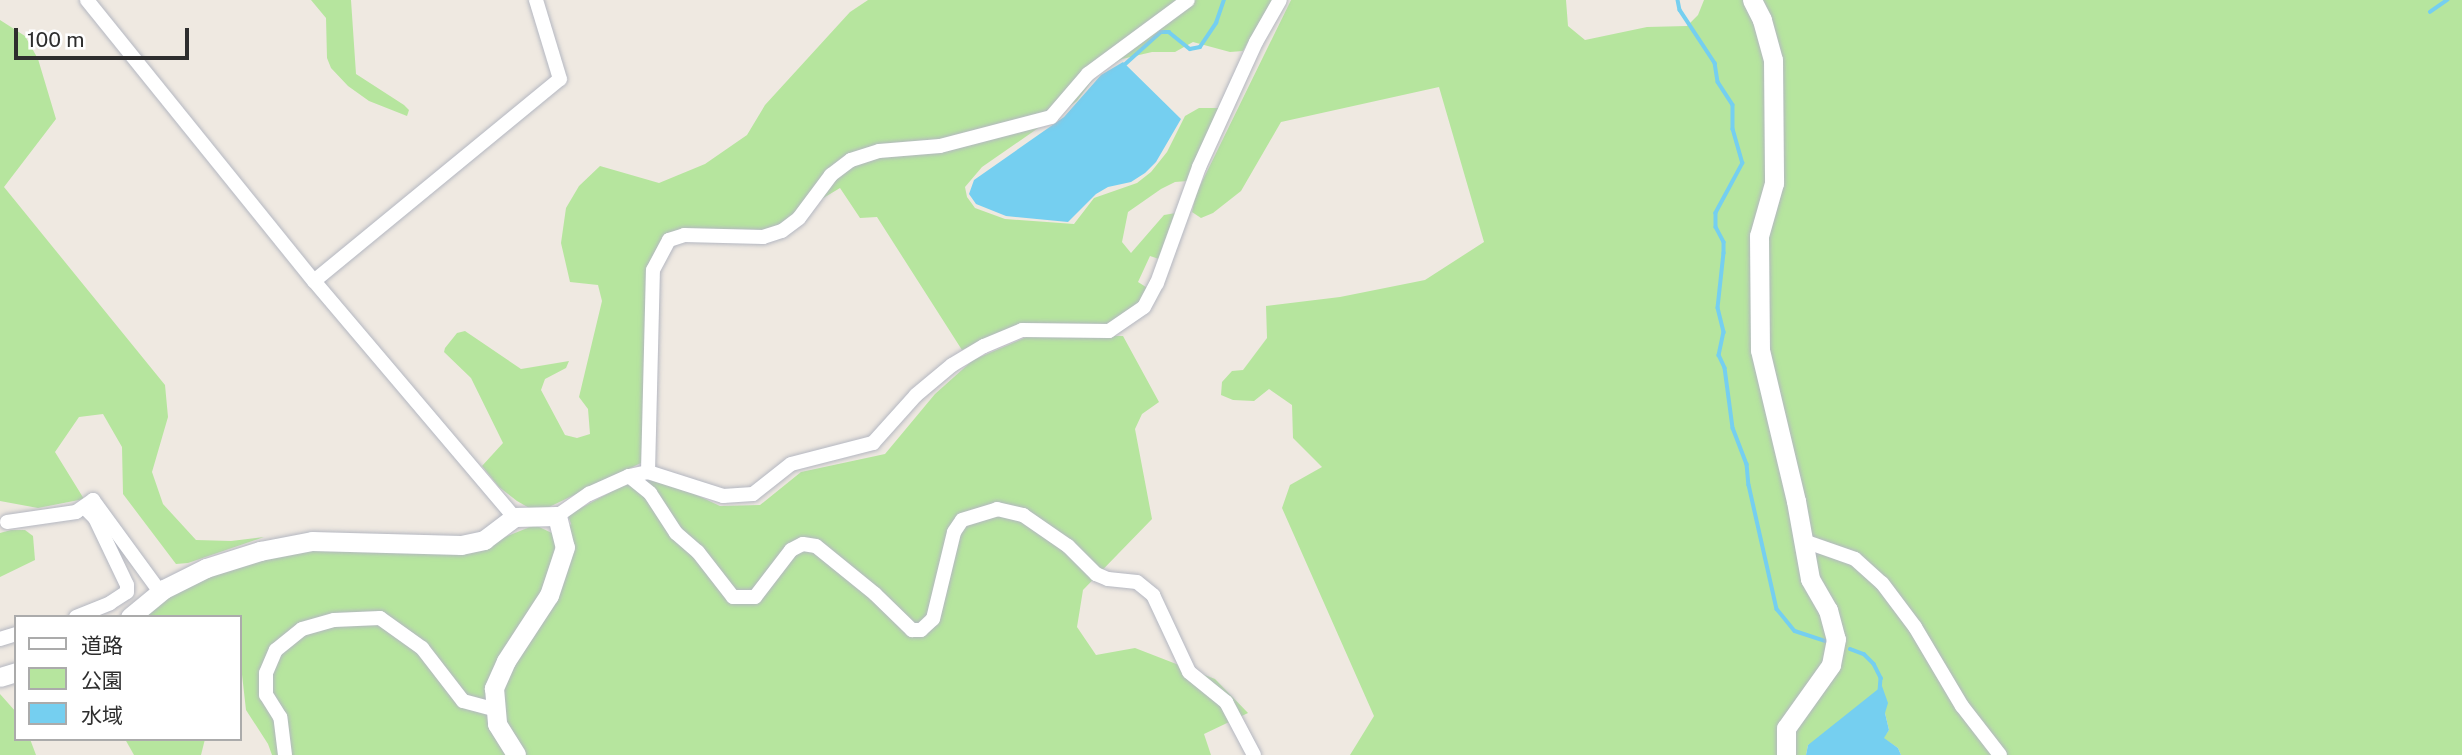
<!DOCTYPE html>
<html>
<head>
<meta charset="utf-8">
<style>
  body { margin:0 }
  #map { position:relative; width:2462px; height:755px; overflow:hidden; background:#efe9e1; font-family:"Public Sans","Noto Sans JP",sans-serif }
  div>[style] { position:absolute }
  .green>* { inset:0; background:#b6e59e }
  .water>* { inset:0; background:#75cff0 }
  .stream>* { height:3.5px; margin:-1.75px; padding:0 1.75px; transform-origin:1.75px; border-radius:1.75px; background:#75cff0 }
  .roads { filter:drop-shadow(0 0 2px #b4b7c1) drop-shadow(0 0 2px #b4b7c1) }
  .street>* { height:14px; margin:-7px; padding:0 7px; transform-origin:7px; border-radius:7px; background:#fff }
  .secondary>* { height:19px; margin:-9.5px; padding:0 9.5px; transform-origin:9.5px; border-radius:9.5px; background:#fff }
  span { translate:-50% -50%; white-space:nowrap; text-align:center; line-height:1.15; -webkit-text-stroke:5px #fff; paint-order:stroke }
  .legend { position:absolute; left:14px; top:615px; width:228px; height:126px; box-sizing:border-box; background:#fff; border:2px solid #ababab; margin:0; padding:9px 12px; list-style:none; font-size:21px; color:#2e2e2e }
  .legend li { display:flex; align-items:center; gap:14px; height:35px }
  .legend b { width:35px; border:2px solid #ababab }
  .scale { position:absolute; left:14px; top:28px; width:175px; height:32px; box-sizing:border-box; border:4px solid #2e2e2e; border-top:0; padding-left:9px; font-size:21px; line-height:24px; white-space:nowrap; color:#2e2e2e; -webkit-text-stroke:5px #fff; paint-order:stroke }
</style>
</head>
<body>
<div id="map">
  <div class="green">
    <i style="clip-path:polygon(311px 0,351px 0,356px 74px,404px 105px,409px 110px,407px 116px,369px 101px,348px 86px,331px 68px,327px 58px,326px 18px)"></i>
    <i style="clip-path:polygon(868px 0,1272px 0,1243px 51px,1230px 52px,1193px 42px,1175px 52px,1152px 52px,1122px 59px,1099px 71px,1077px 101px,982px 167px,965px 187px,967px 197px,975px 208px,1005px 219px,1074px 224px,1094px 198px,1137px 183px,1151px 172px,1167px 152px,1185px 116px,1199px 108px,1221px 108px,1188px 181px,1175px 182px,1161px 189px,1128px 212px,1122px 242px,1131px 253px,1164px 215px,1176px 213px,1159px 259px,1150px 256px,1138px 282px,1149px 289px,1141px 304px,1107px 325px,1019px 325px,962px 350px,877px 217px,860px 218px,840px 188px,770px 230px,699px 229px,653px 257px,641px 463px,547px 508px,531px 509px,517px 501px,499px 487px,482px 466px,503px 443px,471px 378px,444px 352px,445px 348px,457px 333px,465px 331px,521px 369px,569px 361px,566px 368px,545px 379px,541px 390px,565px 435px,577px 438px,590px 434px,588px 409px,579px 397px,602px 301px,598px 285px,570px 282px,561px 243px,566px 208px,579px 186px,600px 166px,659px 183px,705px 164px,747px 135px,765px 105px,850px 12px)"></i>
    <i style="clip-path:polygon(1291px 0,1566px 0,1568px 26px,1585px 40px,1647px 27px,1687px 26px,1698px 15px,1704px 0,2462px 0,2462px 755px,1901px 755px,1898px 748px,1883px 738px,1889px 730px,1885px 713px,1808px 745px,1806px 755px,1350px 755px,1374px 716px,1282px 508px,1290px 485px,1322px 467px,1293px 438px,1292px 405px,1269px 389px,1254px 401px,1233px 400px,1221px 395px,1222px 382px,1232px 371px,1243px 370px,1267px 338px,1266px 306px,1340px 297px,1425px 280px,1484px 242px,1439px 87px,1281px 122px,1241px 191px,1213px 213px,1201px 218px,1192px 212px,1196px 194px)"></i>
    <i style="clip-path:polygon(0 20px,25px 36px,38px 59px,56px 119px,4px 187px,165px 385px,168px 417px,152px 472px,163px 504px,196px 540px,231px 541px,264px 537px,188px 563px,176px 564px,123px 494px,122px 447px,103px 414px,79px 417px,55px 452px,84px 499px,38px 508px,0 501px)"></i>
    <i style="clip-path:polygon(1029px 336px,1123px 336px,1159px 402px,1142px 414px,1135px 429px,1152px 519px,1083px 590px,1077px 627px,1096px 655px,1135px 648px,1215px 679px,1248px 713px,1204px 734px,1211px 755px,272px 755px,268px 744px,246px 710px,240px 657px,240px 617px,137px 617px,164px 595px,214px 572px,308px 547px,467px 552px,535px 525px,556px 535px,571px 524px,568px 515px,620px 487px,648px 478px,671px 483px,720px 506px,760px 505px,801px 472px,885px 454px,935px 394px,973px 360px)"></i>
    <i style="clip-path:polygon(11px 530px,25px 530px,33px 536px,35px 560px,0 577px,0 533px)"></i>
    <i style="clip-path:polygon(0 694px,16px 712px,16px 739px,30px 739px,36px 755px,0 755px)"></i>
    <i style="clip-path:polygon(125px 739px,205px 739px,201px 755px,134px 755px)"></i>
  </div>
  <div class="water">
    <i style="clip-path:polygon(1123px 62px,1181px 119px,1156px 162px,1145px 173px,1131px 182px,1108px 187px,1096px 194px,1068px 222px,1006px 216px,976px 204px,969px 194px,974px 180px,1064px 117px,1101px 75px)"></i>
    <i style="clip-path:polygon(1882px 686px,1888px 703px,1885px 713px,1889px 730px,1884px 738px,1898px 748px,1901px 755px,1806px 755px,1808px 745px)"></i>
  </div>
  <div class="stream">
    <i style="left:1678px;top:0;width:10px;rotate:79deg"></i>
    <i style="left:1680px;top:10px;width:64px;rotate:56.6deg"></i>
    <i style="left:1715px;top:63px;width:19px;rotate:81deg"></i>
    <i style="left:1718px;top:82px;width:27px;rotate:57deg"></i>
    <i style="left:1733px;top:105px;width:24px;rotate:90deg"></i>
    <i style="left:1733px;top:129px;width:35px;rotate:74deg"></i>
    <i style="left:1743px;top:163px;width:57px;rotate:118.4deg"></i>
    <i style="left:1716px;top:213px;width:14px;rotate:90deg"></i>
    <i style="left:1716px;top:227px;width:17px;rotate:62deg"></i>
    <i style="left:1724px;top:242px;width:11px;rotate:90deg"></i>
    <i style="left:1724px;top:253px;width:55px;rotate:96.2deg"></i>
    <i style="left:1718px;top:308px;width:25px;rotate:76deg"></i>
    <i style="left:1724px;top:332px;width:24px;rotate:102deg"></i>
    <i style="left:1719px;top:355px;width:14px;rotate:65deg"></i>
    <i style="left:1725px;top:368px;width:61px;rotate:82.4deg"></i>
    <i style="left:1733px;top:428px;width:39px;rotate:69deg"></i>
    <i style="left:1747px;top:464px;width:21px;rotate:85deg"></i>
    <i style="left:1749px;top:485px;width:127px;rotate:77.3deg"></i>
    <i style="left:1777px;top:609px;width:28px;rotate:51deg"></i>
    <i style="left:1795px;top:631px;width:32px;rotate:18deg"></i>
    <i style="left:2430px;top:12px;width:21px;rotate:-35deg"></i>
    <i style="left:1122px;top:67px;width:52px;rotate:-41.9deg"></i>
    <i style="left:1161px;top:32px;width:8px"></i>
    <i style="left:1169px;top:32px;width:27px;rotate:39deg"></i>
    <i style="left:1190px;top:49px;width:10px;rotate:-11deg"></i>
    <i style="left:1200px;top:47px;width:29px;rotate:-56deg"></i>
    <i style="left:1216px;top:23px;width:24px;rotate:-71deg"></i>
    <i style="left:1850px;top:649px;width:15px;rotate:20deg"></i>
    <i style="left:1864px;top:654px;width:14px;rotate:45deg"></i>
    <i style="left:1874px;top:664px;width:16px;rotate:63deg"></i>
    <i style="left:1881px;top:678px;width:13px;rotate:94deg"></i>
  </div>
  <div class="roads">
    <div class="street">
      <i style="left:87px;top:0;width:361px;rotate:51.1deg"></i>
      <i style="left:314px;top:281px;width:309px;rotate:49.7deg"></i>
      <i style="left:314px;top:281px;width:318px;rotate:-39.4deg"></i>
      <i style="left:560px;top:79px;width:83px;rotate:-106.9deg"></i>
      <i style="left:648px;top:472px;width:202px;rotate:-88.6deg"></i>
      <i style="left:653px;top:270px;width:34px;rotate:-62deg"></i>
      <i style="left:669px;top:240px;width:16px;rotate:-18deg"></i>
      <i style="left:684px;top:235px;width:79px;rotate:1.5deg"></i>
      <i style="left:763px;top:237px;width:20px;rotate:-18deg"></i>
      <i style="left:782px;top:231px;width:21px;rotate:-37deg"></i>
      <i style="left:799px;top:218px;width:54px;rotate:-53.3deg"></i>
      <i style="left:831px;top:175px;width:25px;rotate:-37deg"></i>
      <i style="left:851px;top:160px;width:29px;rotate:-18deg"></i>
      <i style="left:879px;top:151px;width:61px;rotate:-4.7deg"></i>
      <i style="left:940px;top:146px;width:115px;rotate:-14.6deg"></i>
      <i style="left:1051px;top:117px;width:57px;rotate:-49.3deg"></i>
      <i style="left:1088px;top:74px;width:124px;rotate:-36.5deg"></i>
      <i style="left:629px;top:476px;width:27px;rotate:39deg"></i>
      <i style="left:650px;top:493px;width:48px;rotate:57deg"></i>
      <i style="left:676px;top:533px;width:29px;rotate:41deg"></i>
      <i style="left:698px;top:552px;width:57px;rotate:52.1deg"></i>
      <i style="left:733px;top:597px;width:22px"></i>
      <i style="left:755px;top:597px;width:59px;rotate:-52.5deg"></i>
      <i style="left:791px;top:550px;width:13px;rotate:-27deg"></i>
      <i style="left:803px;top:544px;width:13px;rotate:9deg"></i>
      <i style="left:816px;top:546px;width:76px;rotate:39.1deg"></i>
      <i style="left:875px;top:594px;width:52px;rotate:44.2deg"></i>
      <i style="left:912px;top:630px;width:9px"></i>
      <i style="left:921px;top:630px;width:16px;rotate:-43deg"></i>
      <i style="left:933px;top:619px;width:89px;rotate:-76.4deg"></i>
      <i style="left:954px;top:532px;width:14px;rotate:-56deg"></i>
      <i style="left:962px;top:520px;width:37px;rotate:-17deg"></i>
      <i style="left:997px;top:509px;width:27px;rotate:13deg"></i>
      <i style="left:1023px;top:515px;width:55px;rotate:34.6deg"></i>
      <i style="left:1068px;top:546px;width:40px;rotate:45deg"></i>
      <i style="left:1096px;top:574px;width:13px;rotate:23deg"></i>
      <i style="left:1108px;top:579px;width:29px;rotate:6deg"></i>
      <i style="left:1137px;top:582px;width:21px;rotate:39deg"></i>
      <i style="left:1153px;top:595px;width:85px;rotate:64.9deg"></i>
      <i style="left:1189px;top:672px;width:48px;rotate:39deg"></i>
      <i style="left:1226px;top:702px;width:60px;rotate:62.2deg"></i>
      <i style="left:557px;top:516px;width:39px;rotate:-35deg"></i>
      <i style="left:589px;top:494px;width:44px;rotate:-24.2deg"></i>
      <i style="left:629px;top:476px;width:19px;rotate:-12deg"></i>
      <i style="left:648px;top:472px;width:79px;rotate:17.7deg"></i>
      <i style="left:723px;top:496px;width:30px;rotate:-4deg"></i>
      <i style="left:753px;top:494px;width:48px;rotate:-38.3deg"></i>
      <i style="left:791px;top:464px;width:85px;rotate:-14.4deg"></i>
      <i style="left:873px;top:443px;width:64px;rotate:-48.1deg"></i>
      <i style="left:916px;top:395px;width:47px;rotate:-39.8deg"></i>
      <i style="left:952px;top:365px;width:37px;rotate:-31deg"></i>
      <i style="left:984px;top:346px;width:41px;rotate:-22.8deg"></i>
      <i style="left:1022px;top:330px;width:87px;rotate:0.7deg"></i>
      <i style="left:1109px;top:331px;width:42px;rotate:-34.4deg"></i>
      <i style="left:1144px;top:307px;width:27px;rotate:-62deg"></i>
      <i style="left:1157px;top:283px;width:123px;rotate:-70.1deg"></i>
      <i style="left:1199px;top:167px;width:137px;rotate:-65.5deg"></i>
      <i style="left:1256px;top:42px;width:48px;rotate:-60.3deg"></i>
      <i style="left:7px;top:522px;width:70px;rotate:-8.2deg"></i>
      <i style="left:76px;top:512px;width:21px;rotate:-35deg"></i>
      <i style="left:93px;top:500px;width:114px;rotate:53.9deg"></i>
      <i style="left:1804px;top:541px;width:54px;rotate:19.4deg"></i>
      <i style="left:1855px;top:559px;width:36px;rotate:42deg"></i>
      <i style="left:1882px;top:583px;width:55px;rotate:53.1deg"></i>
      <i style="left:1915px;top:627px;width:92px;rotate:59.3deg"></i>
      <i style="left:1962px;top:706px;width:62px;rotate:52.2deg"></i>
      <i style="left:76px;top:617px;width:37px;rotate:-22deg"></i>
      <i style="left:110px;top:603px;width:20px;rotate:-33deg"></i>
      <i style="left:127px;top:592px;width:7px;rotate:-90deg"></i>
      <i style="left:127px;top:585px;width:74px;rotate:-115.5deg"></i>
      <i style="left:95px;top:518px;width:14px;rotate:-135deg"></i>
      <i style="left:0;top:639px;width:17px;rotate:-17deg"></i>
      <i style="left:285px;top:755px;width:38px;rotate:-97deg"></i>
      <i style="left:280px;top:717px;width:26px;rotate:-122deg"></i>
      <i style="left:266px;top:695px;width:22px;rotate:-90deg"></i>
      <i style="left:266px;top:673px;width:25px;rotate:-67deg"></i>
      <i style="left:276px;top:650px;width:33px;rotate:-39deg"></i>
      <i style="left:302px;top:629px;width:33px;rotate:-16deg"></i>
      <i style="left:334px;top:620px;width:46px;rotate:-2.5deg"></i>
      <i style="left:380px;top:618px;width:52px;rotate:35.5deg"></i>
      <i style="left:422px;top:648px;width:67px;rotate:52.3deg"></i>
      <i style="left:463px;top:701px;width:34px;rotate:15deg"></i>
    </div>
    <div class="secondary">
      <i style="left:1752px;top:0;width:22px;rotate:63deg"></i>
      <i style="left:1762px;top:20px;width:41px;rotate:74.6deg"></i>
      <i style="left:1773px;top:60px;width:123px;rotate:89.5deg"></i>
      <i style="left:1774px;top:183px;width:55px;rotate:105.8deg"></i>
      <i style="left:1759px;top:236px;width:114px;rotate:89.5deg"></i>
      <i style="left:1760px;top:350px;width:155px;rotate:76.6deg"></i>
      <i style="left:1796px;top:501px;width:79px;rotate:79.8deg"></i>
      <i style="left:1810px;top:579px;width:36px;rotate:60deg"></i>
      <i style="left:1828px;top:610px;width:30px;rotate:75deg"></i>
      <i style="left:1836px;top:639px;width:26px;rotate:101deg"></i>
      <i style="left:1831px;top:665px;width:77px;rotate:125.5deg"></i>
      <i style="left:1786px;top:728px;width:27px;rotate:90deg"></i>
      <i style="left:130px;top:617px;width:44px;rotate:-39.5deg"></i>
      <i style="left:164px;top:589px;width:47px;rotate:-26.6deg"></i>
      <i style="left:206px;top:568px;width:57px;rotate:-17.5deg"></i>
      <i style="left:260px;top:551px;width:53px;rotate:-10.9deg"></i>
      <i style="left:312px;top:541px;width:149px;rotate:1.5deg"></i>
      <i style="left:461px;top:545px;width:24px;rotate:-12deg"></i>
      <i style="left:484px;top:540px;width:38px;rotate:-37deg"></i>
      <i style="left:514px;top:517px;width:43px;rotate:-1.3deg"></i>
      <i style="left:557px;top:516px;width:32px;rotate:76deg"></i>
      <i style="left:565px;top:547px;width:51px;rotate:108.4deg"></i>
      <i style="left:549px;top:595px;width:79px;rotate:123.1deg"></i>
      <i style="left:506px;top:661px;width:30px;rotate:114deg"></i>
      <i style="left:494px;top:688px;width:36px;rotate:85deg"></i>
      <i style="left:497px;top:724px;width:36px;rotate:58deg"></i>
      <i style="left:0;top:677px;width:17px;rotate:-17deg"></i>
    </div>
  </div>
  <ul class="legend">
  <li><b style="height:9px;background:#fff"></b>道路</li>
  <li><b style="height:19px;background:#b6e59e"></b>公園</li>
  <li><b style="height:19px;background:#75cff0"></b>水域</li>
  </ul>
  <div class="scale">100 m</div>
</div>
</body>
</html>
